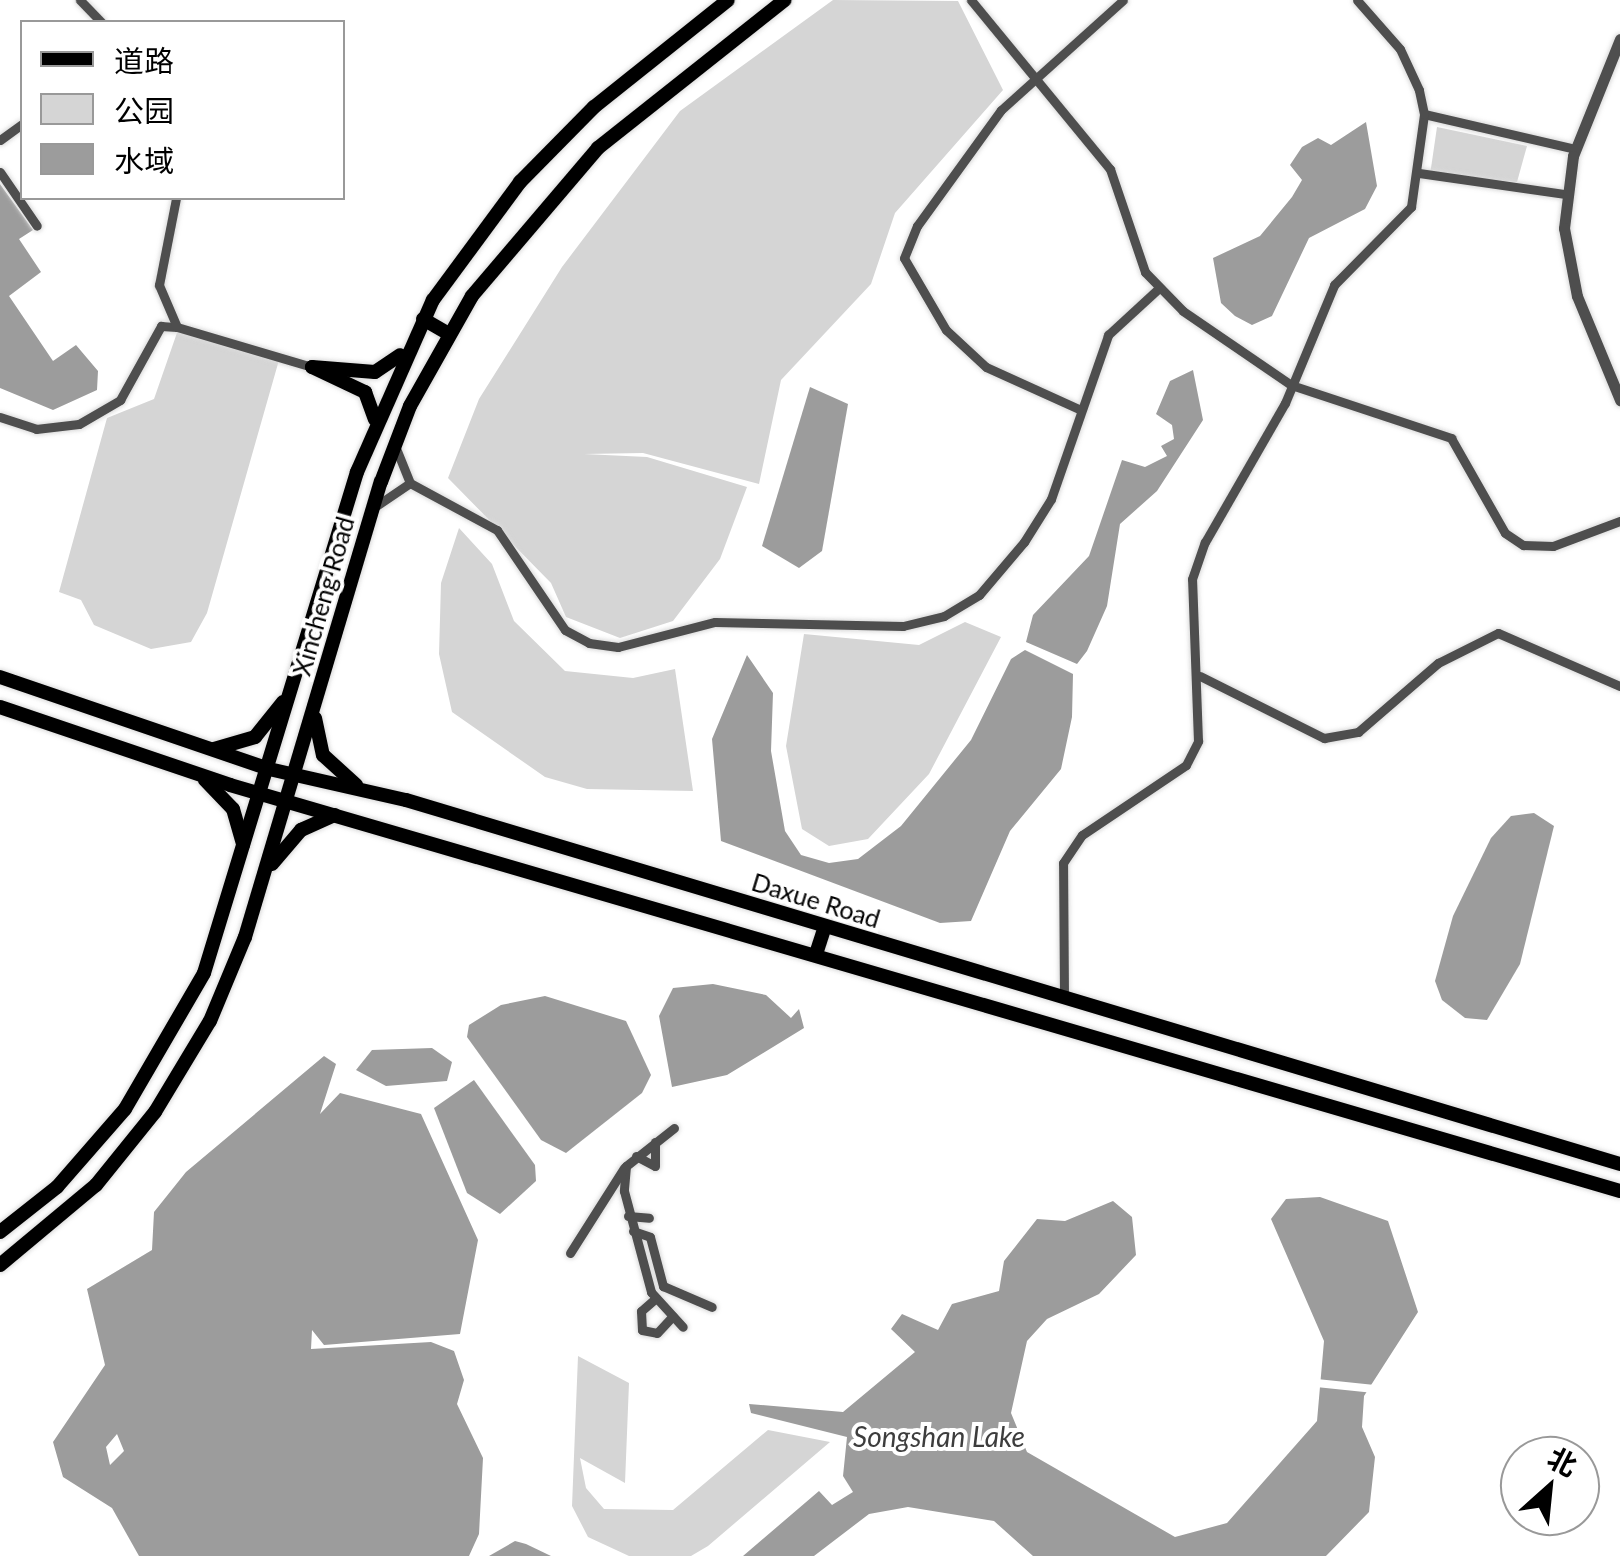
<!DOCTYPE html>
<html>
<head>
<meta charset="utf-8">
<style>
  body { margin:0 }
  #map { position:relative; width:1620px; height:1556px; overflow:hidden; background:#fff; font-family:Lato,"Noto Sans SC",sans-serif }
  div>[style] { position:absolute }
  .green>* { inset:0; background:#d5d5d5 }
  .water>* { inset:0; background:#9c9c9c }
  .pier>* { inset:0; background:#fff; transform-origin:0 0 }
  .roads { filter:drop-shadow(0 0 2px #dbdbdb) drop-shadow(0 0 2px #dbdbdb) }
  .minor>* { height:9px; margin:-4.5px; padding:0 4.5px; transform-origin:4.5px; border-radius:4.5px; background:#4e4e4e }
  .tertiary>* { height:11px; margin:-5.5px; padding:0 5.5px; transform-origin:5.5px; border-radius:5.5px; background:#4e4e4e }
  .primary>* { height:14px; margin:-7px; padding:0 7px; transform-origin:7px; border-radius:7px; background:#000 }
  span { translate:-50% -50%; white-space:nowrap; text-align:center; line-height:1.15; -webkit-text-stroke:8px #fff; paint-order:stroke }
  .street-label { font-size:25px; color:#000 }
  .water-label { font-size:28px; color:#3d3d3d; font-style:italic }
  .legend { position:absolute; left:20px; top:20px; width:325px; height:180px; box-sizing:border-box; background:#fff; border:2px solid #999; margin:0; padding:12px 18px; list-style:none; font-size:30px; color:#000 }
  .legend li { display:flex; align-items:center; gap:20px; height:50px }
  .legend b { width:50px; border:2px solid #999 }
  .north { position:absolute; left:1500px; top:1436px; width:100px; height:100px; box-sizing:border-box; background:#fff; border:2px solid #999; border-radius:50%; rotate:27deg; font-size:28px; font-weight:700; line-height:40px; text-align:center; color:#000 }
  .north::after { content:''; display:block; margin:auto; width:35px; height:45px; background:#000; clip-path:polygon(50% 0,100% 100%,50% 72%,0 100%) }
</style>
</head>
<body>
<div id="map">
  <div class="green">
    <i style="clip-path:polygon(833px 0,958px 1px,1003px 90px,895px 213px,871px 284px,781px 380px,759px 484px,643px 453px,584px 454px,647px 457px,747px 487px,720px 559px,673px 621px,620px 638px,566px 617px,551px 583px,448px 478px,479px 399px,562px 267px,680px 111px)"></i>
    <i style="clip-path:polygon(1437px 127px,1527px 146px,1517px 182px,1430px 175px)"></i>
    <i style="clip-path:polygon(179px 327px,279px 360px,207px 613px,191px 642px,151px 649px,94px 625px,81px 600px,59px 592px,107px 418px,154px 399px)"></i>
    <i style="clip-path:polygon(459px 528px,492px 564px,514px 621px,565px 671px,633px 678px,675px 669px,693px 791px,587px 789px,545px 777px,452px 712px,439px 654px,441px 583px)"></i>
    <i style="clip-path:polygon(965px 622px,1001px 637px,929px 774px,868px 839px,829px 846px,802px 829px,786px 746px,804px 634px,919px 645px)"></i>
    <i style="clip-path:polygon(578px 1356px,629px 1383px,625px 1483px,580px 1458px,586px 1488px,604px 1509px,673px 1510px,768px 1430px,830px 1442px,708px 1546px,691px 1556px,629px 1556px,588px 1537px,572px 1506px)"></i>
  </div>
  <div class="water">
    <i style="clip-path:polygon(1366px 122px,1377px 186px,1365px 209px,1309px 238px,1272px 316px,1252px 325px,1235px 316px,1221px 303px,1213px 258px,1260px 236px,1292px 197px,1302px 180px,1290px 165px,1302px 147px,1318px 138px,1331px 145px)"></i>
    <i style="clip-path:polygon(0 184px,33px 230px,19px 239px,41px 272px,9px 296px,53px 361px,76px 345px,98px 371px,97px 390px,53px 410px,0 388px)"></i>
    <i style="clip-path:polygon(1193px 370px,1203px 420px,1157px 491px,1120px 524px,1107px 606px,1087px 651px,1077px 664px,1026px 642px,1033px 615px,1089px 556px,1122px 460px,1145px 467px,1167px 456px,1161px 446px,1174px 439px,1172px 425px,1156px 414px,1170px 381px)"></i>
    <i style="clip-path:polygon(810px 387px,848px 404px,822px 551px,799px 568px,762px 546px)"></i>
    <i style="clip-path:polygon(1025px 650px,1073px 674px,1072px 717px,1061px 769px,1010px 831px,971px 921px,940px 923px,721px 841px,712px 739px,747px 655px,773px 693px,771px 751px,785px 831px,801px 855px,829px 863px,858px 859px,901px 826px,971px 740px,1011px 659px)"></i>
    <i style="clip-path:polygon(1534px 813px,1554px 826px,1520px 964px,1487px 1020px,1465px 1018px,1442px 1000px,1435px 981px,1453px 916px,1491px 838px,1511px 816px)"></i>
    <i style="clip-path:polygon(713px 984px,766px 995px,791px 1018px,799px 1009px,804px 1028px,727px 1075px,672px 1087px,659px 1016px,673px 988px)"></i>
    <i style="clip-path:polygon(545px 996px,626px 1021px,651px 1075px,642px 1093px,566px 1153px,541px 1140px,467px 1037px,469px 1025px,501px 1005px)"></i>
    <i style="clip-path:polygon(432px 1048px,452px 1062px,447px 1081px,386px 1086px,356px 1070px,372px 1050px)"></i>
    <i style="clip-path:polygon(evenodd,324px 1056px,336px 1064px,320px 1114px,340px 1093px,421px 1114px,478px 1240px,460px 1334px,324px 1345px,312px 1330px,311px 1349px,431px 1342px,454px 1351px,464px 1380px,457px 1404px,483px 1458px,479px 1534px,469px 1556px,139px 1556px,112px 1508px,63px 1477px,53px 1442px,105px 1365px,87px 1289px,152px 1250px,154px 1212px,186px 1172px,324px 1056px,117px 1434px,124px 1451px,110px 1465px,106px 1447px,117px 1434px)"></i>
    <i style="clip-path:polygon(474px 1080px,535px 1165px,536px 1181px,500px 1214px,467px 1193px,434px 1108px)"></i>
    <i style="clip-path:polygon(1320px 1197px,1388px 1221px,1418px 1312px,1364px 1396px,1362px 1427px,1375px 1457px,1369px 1512px,1326px 1556px,1033px 1556px,994px 1521px,908px 1507px,869px 1514px,814px 1556px,743px 1556px,819px 1491px,832px 1505px,853px 1492px,843px 1476px,847px 1437px,751px 1413px,749px 1404px,843px 1412px,915px 1352px,891px 1329px,902px 1314px,938px 1330px,952px 1304px,999px 1291px,1004px 1261px,1037px 1219px,1065px 1221px,1113px 1201px,1132px 1217px,1136px 1255px,1099px 1294px,1047px 1319px,1027px 1341px,1011px 1413px,1027px 1452px,1175px 1537px,1227px 1523px,1317px 1421px,1324px 1341px,1271px 1219px,1286px 1199px)"></i>
    <i style="clip-path:polygon(515px 1541px,526px 1544px,551px 1556px,489px 1556px)"></i>
  </div>
  <div class="pier">
    <i style="left:1317px;top:1379px;width:58px;height:8px;rotate:6deg"></i>
  </div>
  <div class="roads">
    <div class="minor">
      <i style="left:80px;top:0;width:30px;rotate:46deg"></i>
      <i style="left:971px;top:0;width:219px;rotate:50.6deg"></i>
      <i style="left:1110px;top:169px;width:109px;rotate:71.2deg"></i>
      <i style="left:1145px;top:272px;width:54px;rotate:45.7deg"></i>
      <i style="left:1183px;top:311px;width:131px;rotate:34.4deg"></i>
      <i style="left:1291px;top:385px;width:169px;rotate:18.3deg"></i>
      <i style="left:1451px;top:438px;width:109px;rotate:60.4deg"></i>
      <i style="left:1505px;top:533px;width:22px;rotate:34deg"></i>
      <i style="left:1523px;top:545px;width:30px;rotate:2deg"></i>
      <i style="left:1553px;top:546px;width:72px;rotate:-20.5deg"></i>
      <i style="left:1424px;top:114px;width:156px;rotate:13deg"></i>
      <i style="left:0;top:140px;width:27px;rotate:-36deg"></i>
      <i style="left:0;top:172px;width:65px;rotate:55.6deg"></i>
      <i style="left:1419px;top:173px;width:148px;rotate:8.2deg"></i>
      <i style="left:177px;top:327px;width:141px;rotate:16.5deg"></i>
      <i style="left:1081px;top:410px;width:104px;rotate:-155.6deg"></i>
      <i style="left:986px;top:367px;width:54px;rotate:-137.2deg"></i>
      <i style="left:946px;top:330px;width:83px;rotate:-120.3deg"></i>
      <i style="left:904px;top:258px;width:35px;rotate:-68deg"></i>
      <i style="left:917px;top:226px;width:143px;rotate:-54.1deg"></i>
      <i style="left:1001px;top:110px;width:164px;rotate:-42deg"></i>
      <i style="left:0;top:417px;width:38px;rotate:18deg"></i>
      <i style="left:36px;top:429px;width:43px;rotate:-6.6deg"></i>
      <i style="left:79px;top:424px;width:48px;rotate:-30.3deg"></i>
      <i style="left:120px;top:400px;width:85px;rotate:-61deg"></i>
      <i style="left:161px;top:326px;width:16px;rotate:4deg"></i>
      <i style="left:177px;top:327px;width:46px;rotate:-113.2deg"></i>
      <i style="left:159px;top:285px;width:89px;rotate:-78.9deg"></i>
      <i style="left:410px;top:483px;width:99px;rotate:28.4deg"></i>
      <i style="left:497px;top:530px;width:121px;rotate:55.8deg"></i>
      <i style="left:565px;top:630px;width:27px;rotate:28deg"></i>
      <i style="left:589px;top:643px;width:29px;rotate:8deg"></i>
      <i style="left:618px;top:647px;width:100px;rotate:-14.5deg"></i>
      <i style="left:715px;top:622px;width:188px;rotate:1.2deg"></i>
      <i style="left:903px;top:626px;width:42px;rotate:-13.7deg"></i>
      <i style="left:944px;top:616px;width:41px;rotate:-31deg"></i>
      <i style="left:979px;top:595px;width:70px;rotate:-49.7deg"></i>
      <i style="left:1024px;top:542px;width:51px;rotate:-57.9deg"></i>
      <i style="left:1051px;top:499px;width:174px;rotate:-70.8deg"></i>
      <i style="left:1108px;top:335px;width:68px;rotate:-42.6deg"></i>
      <i style="left:376px;top:506px;width:41px;rotate:-34.1deg"></i>
      <i style="left:410px;top:483px;width:38px;rotate:-112deg"></i>
      <i style="left:1200px;top:676px;width:139px;rotate:26.6deg"></i>
      <i style="left:1324px;top:738px;width:35px;rotate:-10deg"></i>
      <i style="left:1358px;top:732px;width:106px;rotate:-40.8deg"></i>
      <i style="left:1438px;top:663px;width:67px;rotate:-26.6deg"></i>
      <i style="left:1498px;top:633px;width:133px;rotate:23.5deg"></i>
      <i style="left:1064px;top:997px;width:134px;rotate:-90.4deg"></i>
      <i style="left:1063px;top:863px;width:34px;rotate:-56deg"></i>
      <i style="left:1082px;top:835px;width:125px;rotate:-33.9deg"></i>
      <i style="left:1186px;top:765px;width:27px;rotate:-63deg"></i>
      <i style="left:1198px;top:741px;width:162px;rotate:-92.1deg"></i>
      <i style="left:1192px;top:579px;width:39px;rotate:-71deg"></i>
      <i style="left:1205px;top:542px;width:160px;rotate:-60.1deg"></i>
      <i style="left:1285px;top:403px;width:128px;rotate:-67.4deg"></i>
      <i style="left:1334px;top:285px;width:110px;rotate:-45.4deg"></i>
      <i style="left:1411px;top:207px;width:94px;rotate:-82deg"></i>
      <i style="left:1424px;top:114px;width:25px;rotate:-102deg"></i>
      <i style="left:1419px;top:90px;width:45px;rotate:-114.9deg"></i>
      <i style="left:1400px;top:49px;width:65px;rotate:-131.3deg"></i>
      <i style="left:674px;top:1128px;width:61px;rotate:141.6deg"></i>
      <i style="left:626px;top:1166px;width:25px;rotate:95deg"></i>
      <i style="left:624px;top:1191px;width:105px;rotate:75deg"></i>
      <i style="left:651px;top:1292px;width:47px;rotate:47.6deg"></i>
      <i style="left:636px;top:1156px;width:21px;rotate:28deg"></i>
      <i style="left:655px;top:1166px;width:24px;rotate:-90deg"></i>
      <i style="left:628px;top:1216px;width:21px;rotate:5deg"></i>
      <i style="left:633px;top:1231px;width:18px;rotate:19deg"></i>
      <i style="left:650px;top:1237px;width:51px;rotate:75.1deg"></i>
      <i style="left:663px;top:1286px;width:53px;rotate:23.2deg"></i>
      <i style="left:570px;top:1253px;width:101px;rotate:-57.6deg"></i>
      <i style="left:656px;top:1298px;width:20px;rotate:139deg"></i>
      <i style="left:641px;top:1311px;width:19px;rotate:87deg"></i>
      <i style="left:642px;top:1330px;width:15px;rotate:11deg"></i>
      <i style="left:657px;top:1333px;width:23px;rotate:-47deg"></i>
    </div>
    <div class="tertiary">
      <i style="left:1620px;top:39px;width:126px;rotate:111.9deg"></i>
      <i style="left:1573px;top:156px;width:73px;rotate:97.1deg"></i>
      <i style="left:1564px;top:228px;width:69px;rotate:79.2deg"></i>
      <i style="left:1577px;top:296px;width:113px;rotate:67.5deg"></i>
    </div>
    <div class="primary">
      <i style="left:423px;top:319px;width:30px;rotate:30deg"></i>
      <i style="left:312px;top:367px;width:63px;rotate:4.5deg"></i>
      <i style="left:375px;top:372px;width:30px;rotate:-34deg"></i>
      <i style="left:312px;top:367px;width:59px;rotate:25.3deg"></i>
      <i style="left:365px;top:392px;width:29px;rotate:70deg"></i>
      <i style="left:0;top:677px;width:284px;rotate:18.9deg"></i>
      <i style="left:269px;top:769px;width:140px;rotate:12.8deg"></i>
      <i style="left:406px;top:800px;width:1267px;rotate:16.69deg"></i>
      <i style="left:0;top:707px;width:243px;rotate:18.7deg"></i>
      <i style="left:230px;top:785px;width:1448px;rotate:16.28deg"></i>
      <i style="left:315px;top:718px;width:38px;rotate:78deg"></i>
      <i style="left:323px;top:755px;width:45px;rotate:42.3deg"></i>
      <i style="left:214px;top:749px;width:43px;rotate:-16.3deg"></i>
      <i style="left:255px;top:737px;width:45px;rotate:-51.3deg"></i>
      <i style="left:205px;top:780px;width:40px;rotate:46deg"></i>
      <i style="left:233px;top:809px;width:37px;rotate:74deg"></i>
      <i style="left:272px;top:864px;width:45px;rotate:-49.5deg"></i>
      <i style="left:301px;top:830px;width:37px;rotate:-24deg"></i>
      <i style="left:816px;top:954px;width:29px;rotate:-72deg"></i>
      <i style="left:0;top:1232px;width:73px;rotate:-38.3deg"></i>
      <i style="left:57px;top:1187px;width:103px;rotate:-48.9deg"></i>
      <i style="left:125px;top:1109px;width:157px;rotate:-59.8deg"></i>
      <i style="left:204px;top:973px;width:524px;rotate:-73.02deg"></i>
      <i style="left:357px;top:472px;width:188px;rotate:-66.2deg"></i>
      <i style="left:433px;top:300px;width:147px;rotate:-53.6deg"></i>
      <i style="left:520px;top:182px;width:105px;rotate:-45.4deg"></i>
      <i style="left:594px;top:107px;width:171px;rotate:-38.6deg"></i>
      <i style="left:0;top:1265px;width:125px;rotate:-39.8deg"></i>
      <i style="left:96px;top:1185px;width:94px;rotate:-51.1deg"></i>
      <i style="left:155px;top:1112px;width:106px;rotate:-58.9deg"></i>
      <i style="left:210px;top:1021px;width:91px;rotate:-67.4deg"></i>
      <i style="left:245px;top:937px;width:475px;rotate:-73.4deg"></i>
      <i style="left:381px;top:482px;width:81px;rotate:-69.1deg"></i>
      <i style="left:410px;top:406px;width:126px;rotate:-60.6deg"></i>
      <i style="left:472px;top:296px;width:194px;rotate:-49.6deg"></i>
      <i style="left:598px;top:148px;width:238px;rotate:-38.4deg"></i>
    </div>
  </div>
  <div class="street-label">
    <span style="left:323px;top:596px;rotate:-74deg">Xincheng Road</span>
    <span style="left:816px;top:900px;rotate:17deg">Daxue Road</span>
  </div>
  <div class="water-label">
    <span style="left:939px;top:1436px">Songshan Lake</span>
  </div>
  <ul class="legend">
  <li><b style="height:12px;background:#000"></b>道路</li>
  <li><b style="height:28px;background:#d5d5d5"></b>公园</li>
  <li><b style="height:28px;background:#9c9c9c"></b>水域</li>
  </ul>
  <div class="north">北</div>
</div>
</body>
</html>
